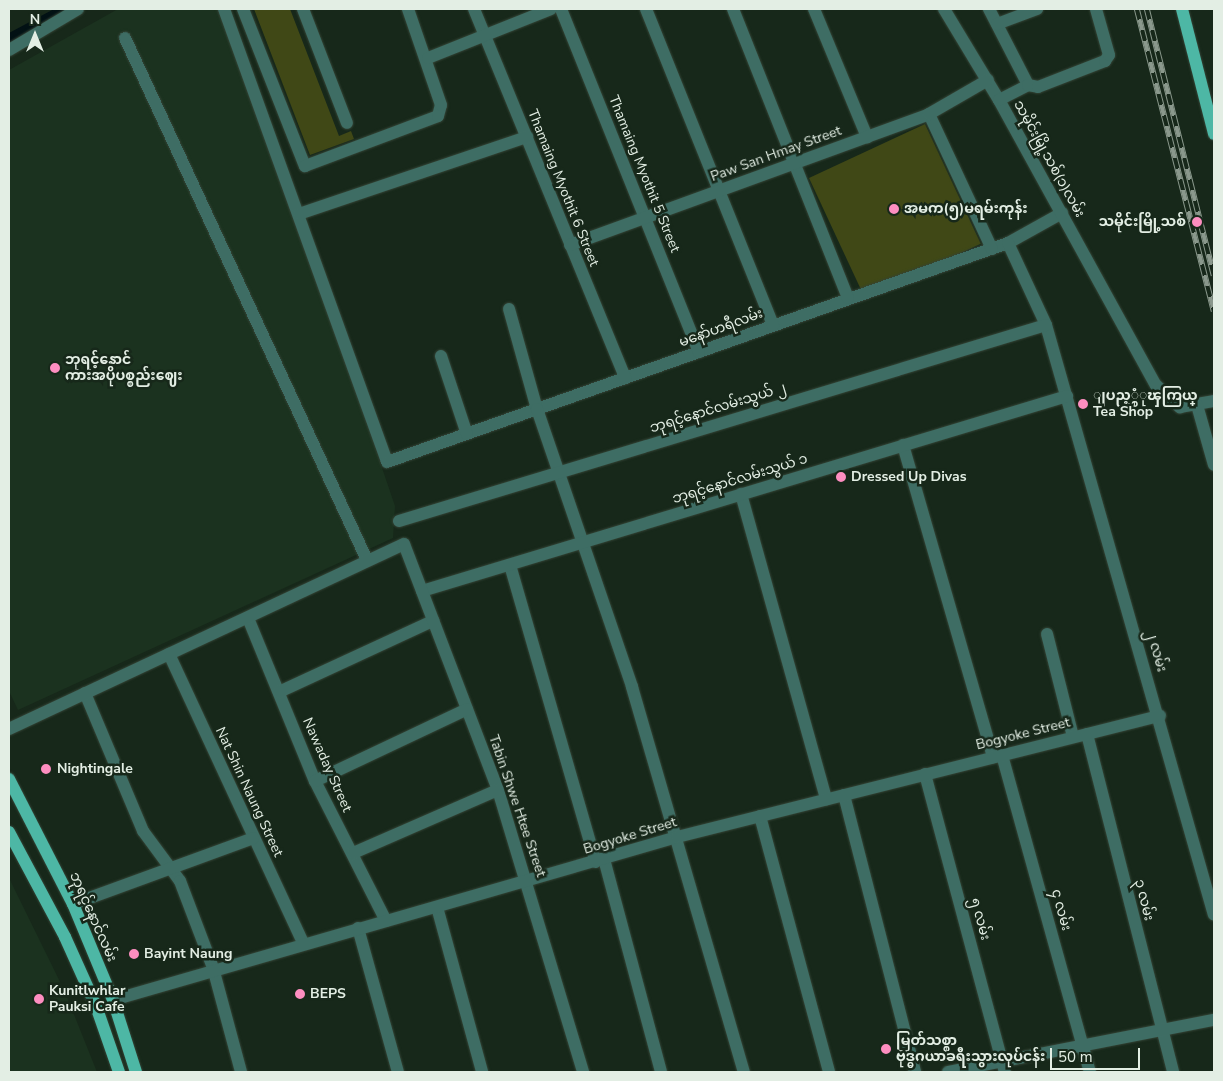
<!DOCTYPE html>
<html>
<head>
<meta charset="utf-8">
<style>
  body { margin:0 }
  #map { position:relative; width:1223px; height:1081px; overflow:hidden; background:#17281a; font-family:"Nunito Sans","Noto Sans Myanmar",sans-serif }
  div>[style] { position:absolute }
  .built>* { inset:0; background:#1b321f }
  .water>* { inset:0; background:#021114 }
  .building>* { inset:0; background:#404816; transform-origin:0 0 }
  .roads { filter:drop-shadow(0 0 1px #344436) drop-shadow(0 0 1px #344436) }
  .minor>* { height:12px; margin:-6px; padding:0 6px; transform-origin:6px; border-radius:6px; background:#3e6d64 }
  .major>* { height:12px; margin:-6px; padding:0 6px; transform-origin:6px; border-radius:6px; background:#4db7a5 }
  .rail>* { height:5.5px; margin-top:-2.75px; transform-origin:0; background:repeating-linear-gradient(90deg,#17281a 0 11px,#8a988c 0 22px); box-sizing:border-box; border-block:1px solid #8a988c }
  .dots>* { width:14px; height:14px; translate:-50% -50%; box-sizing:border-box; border:2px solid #17281a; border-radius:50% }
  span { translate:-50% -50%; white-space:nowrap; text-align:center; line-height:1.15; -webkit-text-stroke:5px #17281a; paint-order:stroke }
  .street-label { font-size:14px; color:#e3eee4 }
  .poi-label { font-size:14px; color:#e3eee4; font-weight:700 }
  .left { translate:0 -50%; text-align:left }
  .right { translate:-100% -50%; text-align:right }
  .frame { position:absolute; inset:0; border:10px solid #e3eee4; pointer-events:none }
  .north { position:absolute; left:10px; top:10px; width:50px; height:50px; -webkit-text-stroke:4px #17281a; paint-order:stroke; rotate:0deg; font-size:14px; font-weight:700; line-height:20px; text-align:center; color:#e3eee4 }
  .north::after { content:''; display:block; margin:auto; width:18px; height:22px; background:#e3eee4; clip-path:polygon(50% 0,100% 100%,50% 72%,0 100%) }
  .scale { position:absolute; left:1050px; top:1048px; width:90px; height:22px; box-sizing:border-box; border:2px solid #e3eee4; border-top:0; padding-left:6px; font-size:15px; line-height:18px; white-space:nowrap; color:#e3eee4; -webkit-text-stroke:4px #17281a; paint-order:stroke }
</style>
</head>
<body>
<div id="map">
  <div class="built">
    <i style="clip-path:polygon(118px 9px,226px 9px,395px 506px,393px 538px,18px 710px,9px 691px,9px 70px)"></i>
    <i style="clip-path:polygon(9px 878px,65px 992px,97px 1072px,9px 1072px)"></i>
  </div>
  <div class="water">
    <i style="clip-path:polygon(54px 9px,71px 9px,9px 43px,9px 33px)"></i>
  </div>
  <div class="building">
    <i style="clip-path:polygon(254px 9px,290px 9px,339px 136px,351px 131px,354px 139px,310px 155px)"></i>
    <i style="left:925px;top:124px;width:132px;height:128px;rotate:65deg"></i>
  </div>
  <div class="roads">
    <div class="minor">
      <i style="left:224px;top:9px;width:481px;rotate:70.2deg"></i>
      <i style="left:387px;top:462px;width:658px;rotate:-19.43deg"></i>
      <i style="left:1008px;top:243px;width:62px;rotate:-29.1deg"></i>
      <i style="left:243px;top:9px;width:169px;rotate:68.5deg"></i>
      <i style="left:305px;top:166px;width:142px;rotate:-20.6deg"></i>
      <i style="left:438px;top:116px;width:11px;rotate:-75deg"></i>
      <i style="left:441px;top:105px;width:102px;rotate:-109deg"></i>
      <i style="left:303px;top:9px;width:122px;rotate:68.9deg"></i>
      <i style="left:474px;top:9px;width:399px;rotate:67.7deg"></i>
      <i style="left:561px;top:9px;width:370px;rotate:68.1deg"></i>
      <i style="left:646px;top:9px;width:341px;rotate:68.1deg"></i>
      <i style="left:733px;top:9px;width:311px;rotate:68.3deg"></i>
      <i style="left:814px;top:9px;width:139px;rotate:67.5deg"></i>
      <i style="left:944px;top:9px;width:106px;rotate:58.9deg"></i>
      <i style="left:999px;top:100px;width:325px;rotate:61.2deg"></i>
      <i style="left:1156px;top:385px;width:33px;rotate:43deg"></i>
      <i style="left:1180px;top:407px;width:35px;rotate:-10deg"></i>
      <i style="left:989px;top:9px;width:85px;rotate:62.8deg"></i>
      <i style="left:997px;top:24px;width:43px;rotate:-20.6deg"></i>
      <i style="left:125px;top:38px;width:573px;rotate:65.13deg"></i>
      <i style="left:9px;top:50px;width:80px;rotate:-30.7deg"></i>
      <i style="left:428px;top:58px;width:132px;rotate:-21.7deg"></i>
      <i style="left:999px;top:100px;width:33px;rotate:-27deg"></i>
      <i style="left:1028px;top:85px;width:10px;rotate:11deg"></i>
      <i style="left:1038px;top:87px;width:72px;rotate:-21.2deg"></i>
      <i style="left:1105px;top:61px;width:7px;rotate:-56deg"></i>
      <i style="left:1109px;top:55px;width:48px;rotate:-105.8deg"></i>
      <i style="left:929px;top:114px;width:149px;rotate:65deg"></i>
      <i style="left:299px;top:214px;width:241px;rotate:-18.7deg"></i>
      <i style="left:1008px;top:243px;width:90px;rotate:65.1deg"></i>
      <i style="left:1046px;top:325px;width:613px;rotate:74.11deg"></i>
      <i style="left:570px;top:245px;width:382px;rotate:-20deg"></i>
      <i style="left:929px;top:114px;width:68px;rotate:-30deg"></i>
      <i style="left:509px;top:309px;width:104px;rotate:74.4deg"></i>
      <i style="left:537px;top:409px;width:294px;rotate:71.1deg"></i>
      <i style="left:632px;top:687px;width:401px;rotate:73.8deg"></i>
      <i style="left:441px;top:356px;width:82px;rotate:71.6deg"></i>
      <i style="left:1197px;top:405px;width:62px;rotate:74.2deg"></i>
      <i style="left:903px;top:445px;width:325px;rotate:73.9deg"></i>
      <i style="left:741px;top:494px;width:317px;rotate:74.4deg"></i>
      <i style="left:399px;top:521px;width:676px;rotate:-16.85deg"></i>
      <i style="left:510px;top:565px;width:309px;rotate:73.9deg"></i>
      <i style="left:422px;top:591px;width:674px;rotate:-16.82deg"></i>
      <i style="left:248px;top:618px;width:176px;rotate:67.7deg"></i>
      <i style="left:315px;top:781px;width:157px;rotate:63.1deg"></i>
      <i style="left:1047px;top:634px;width:106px;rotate:75.8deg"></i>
      <i style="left:169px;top:654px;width:319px;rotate:65.1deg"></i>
      <i style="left:279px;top:692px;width:170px;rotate:-24.8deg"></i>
      <i style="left:85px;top:693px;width:150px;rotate:67.2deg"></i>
      <i style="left:143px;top:831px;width:62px;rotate:53.5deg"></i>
      <i style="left:180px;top:881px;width:93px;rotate:69.2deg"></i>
      <i style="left:213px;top:968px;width:108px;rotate:74.9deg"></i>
      <i style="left:9px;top:729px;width:436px;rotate:-25.1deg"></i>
      <i style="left:404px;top:544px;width:263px;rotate:69.1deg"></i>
      <i style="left:498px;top:790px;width:295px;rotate:73.2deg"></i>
      <i style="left:1087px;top:734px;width:349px;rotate:75.7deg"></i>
      <i style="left:1002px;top:755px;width:329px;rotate:74.5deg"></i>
      <i style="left:925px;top:774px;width:309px;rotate:75deg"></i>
      <i style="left:315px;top:781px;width:168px;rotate:-25.3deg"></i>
      <i style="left:844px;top:795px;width:286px;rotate:75.6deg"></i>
      <i style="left:760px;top:816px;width:265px;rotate:74.9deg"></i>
      <i style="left:353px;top:853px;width:158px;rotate:-23.5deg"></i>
      <i style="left:604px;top:859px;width:220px;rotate:75deg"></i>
      <i style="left:73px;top:904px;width:192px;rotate:-20.1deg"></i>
      <i style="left:437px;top:907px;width:171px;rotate:74.7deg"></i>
      <i style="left:358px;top:928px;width:149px;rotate:74.5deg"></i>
      <i style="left:113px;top:1000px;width:587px;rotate:-16.12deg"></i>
      <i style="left:677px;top:837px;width:498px;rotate:-14.1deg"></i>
      <i style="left:948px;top:1072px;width:271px;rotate:-11.1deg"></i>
    </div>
    <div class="major">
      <i style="left:1182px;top:9px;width:129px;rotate:75.6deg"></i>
      <i style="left:9px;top:779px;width:140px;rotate:62.9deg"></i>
      <i style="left:73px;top:904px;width:104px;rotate:67.4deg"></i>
      <i style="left:113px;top:1000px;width:76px;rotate:72.3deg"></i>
      <i style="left:9px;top:832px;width:119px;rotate:61.9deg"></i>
      <i style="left:65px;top:937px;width:76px;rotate:65.8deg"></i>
      <i style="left:96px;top:1006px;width:70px;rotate:70.8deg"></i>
    </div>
  </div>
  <div class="rail">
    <i style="left:1137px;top:9px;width:312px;rotate:75.7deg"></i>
    <i style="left:1147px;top:9px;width:275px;rotate:75.9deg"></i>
  </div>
  <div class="dots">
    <i style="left:894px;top:209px;background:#fd8ec0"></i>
    <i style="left:1197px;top:222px;background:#fd8ec0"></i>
    <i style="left:55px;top:368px;background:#fd8ec0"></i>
    <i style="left:1083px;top:404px;background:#fd8ec0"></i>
    <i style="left:841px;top:477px;background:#fd8ec0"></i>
    <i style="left:46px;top:769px;background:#fd8ec0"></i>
    <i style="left:134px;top:954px;background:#fd8ec0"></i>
    <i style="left:300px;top:994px;background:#fd8ec0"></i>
    <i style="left:39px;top:999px;background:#fd8ec0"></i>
    <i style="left:886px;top:1049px;background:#fd8ec0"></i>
  </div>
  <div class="street-label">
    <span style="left:776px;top:154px;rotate:-20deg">Paw San Hmay Street</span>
    <span style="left:1049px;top:159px;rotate:61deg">သမိုင်းမြို့သစ်(၁)လမ်း</span>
    <span style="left:644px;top:174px;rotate:68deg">Thamaing Myothit 5 Street</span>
    <span style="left:563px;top:188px;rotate:68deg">Thamaing Myothit 6 Street</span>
    <span style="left:721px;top:328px;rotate:-20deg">မနော်ဟရီလမ်း</span>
    <span style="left:718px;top:408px;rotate:-17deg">ဘုရင့်နောင်လမ်းသွယ် ၂</span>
    <span style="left:740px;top:479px;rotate:-17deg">ဘုရင့်နောင်လမ်းသွယ် ၁</span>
    <span style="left:1156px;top:651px;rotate:74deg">၂ လမ်း</span>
    <span style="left:1023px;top:734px;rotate:-14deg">Bogyoke Street</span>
    <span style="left:327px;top:765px;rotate:66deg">Nawaday Street</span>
    <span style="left:249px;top:792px;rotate:65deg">Nat Shin Naung Street</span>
    <span style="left:517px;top:806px;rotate:71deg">Tabin Shwe Htee Street</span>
    <span style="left:630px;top:836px;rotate:-17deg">Bogyoke Street</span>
    <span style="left:1144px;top:900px;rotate:76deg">၃ လမ်း</span>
    <span style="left:1061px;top:910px;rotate:75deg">၄ လမ်း</span>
    <span style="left:93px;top:917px;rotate:66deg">ဘုရင့်နောင်လမ်း</span>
    <span style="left:980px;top:919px;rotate:75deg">၅ လမ်း</span>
  </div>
  <div class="poi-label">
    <span class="left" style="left:904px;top:209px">အမက(၅)မရမ်းကုန်း</span>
    <span class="right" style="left:1186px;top:222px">သမိုင်းမြို့သစ်</span>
    <span class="left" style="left:65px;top:368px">ဘုရင့်နောင်<br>ကားအပိုပစ္စည်းဈေး</span>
    <span class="left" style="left:1093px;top:404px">ျပည့္စံုၾကြယ္<br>Tea Shop</span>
    <span class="left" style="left:851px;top:477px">Dressed Up Divas</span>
    <span class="left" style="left:57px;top:769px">Nightingale</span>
    <span class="left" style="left:144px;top:954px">Bayint Naung</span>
    <span class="left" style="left:49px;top:999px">Kunitlwhlar<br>Pauksi Cafe</span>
    <span class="left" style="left:310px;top:994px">BEPS</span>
    <span class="left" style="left:896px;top:1049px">မြတ်သစ္စာ<br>ဗုဒ္ဓဂယာခရီးသွားလုပ်ငန်း</span>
  </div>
  <div class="frame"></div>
  <div class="north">N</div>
  <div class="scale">50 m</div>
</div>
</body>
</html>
